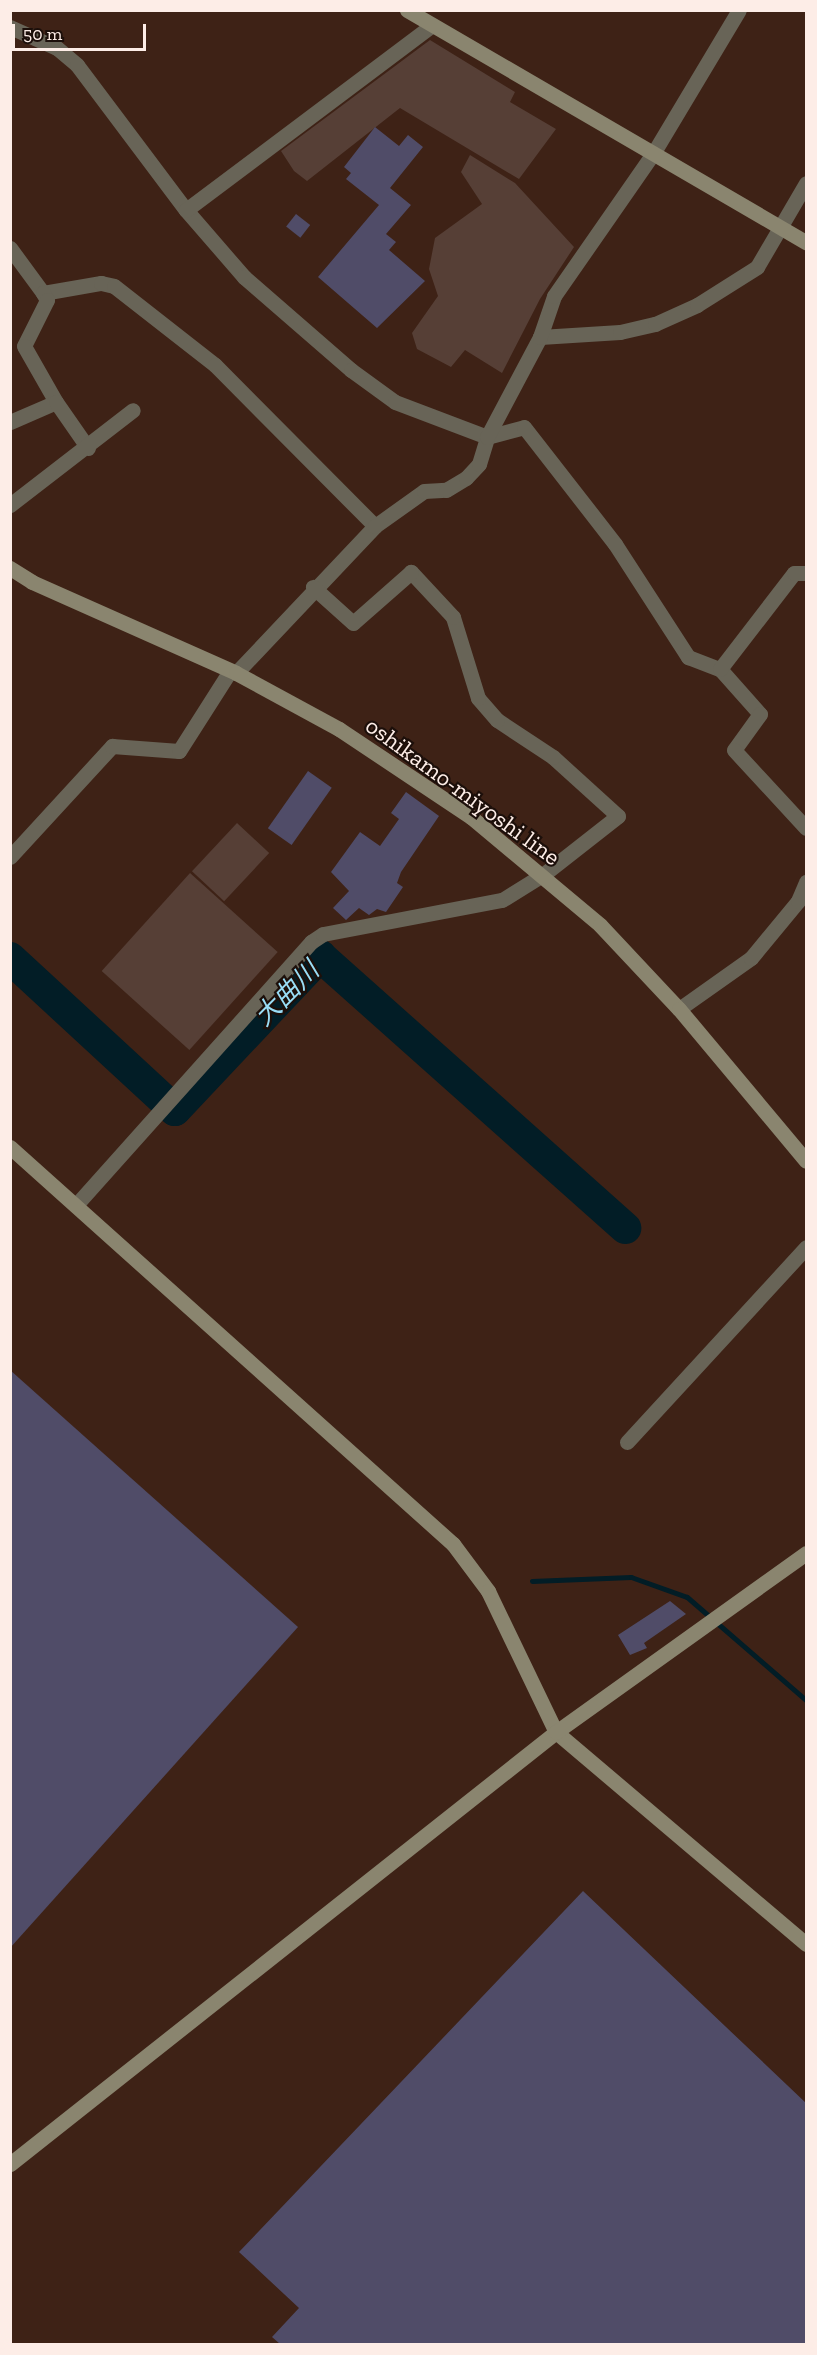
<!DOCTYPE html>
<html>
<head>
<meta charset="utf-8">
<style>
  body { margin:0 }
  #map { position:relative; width:817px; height:2355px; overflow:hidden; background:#3e2216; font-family:"Zilla Slab","Noto Sans JP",serif }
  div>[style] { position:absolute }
  .green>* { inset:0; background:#563f36; transform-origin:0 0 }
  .stream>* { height:5px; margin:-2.5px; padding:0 2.5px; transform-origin:2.5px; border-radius:2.5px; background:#021d26 }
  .river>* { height:32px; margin:-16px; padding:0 16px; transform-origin:16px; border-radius:16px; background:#021d26 }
  .building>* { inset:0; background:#504c68; transform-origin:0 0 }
  .street>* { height:15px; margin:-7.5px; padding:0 7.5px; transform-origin:7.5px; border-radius:7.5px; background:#686457 }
  .secondary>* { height:15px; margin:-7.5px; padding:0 7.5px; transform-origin:7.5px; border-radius:7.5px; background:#8a856f }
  span { translate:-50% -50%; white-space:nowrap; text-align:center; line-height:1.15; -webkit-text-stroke:4.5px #1c0f0a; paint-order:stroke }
  .street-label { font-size:24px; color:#fdede7 }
  .water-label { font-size:26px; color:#99ddf6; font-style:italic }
  .frame { position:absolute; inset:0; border:12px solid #fdede7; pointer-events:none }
  .scale { position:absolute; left:12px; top:24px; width:134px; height:27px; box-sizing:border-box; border:3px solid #fdede7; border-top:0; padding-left:8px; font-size:18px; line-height:21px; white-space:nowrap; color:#fdede7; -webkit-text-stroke:4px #1c0f0a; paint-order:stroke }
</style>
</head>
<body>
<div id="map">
  <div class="green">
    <i style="clip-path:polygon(430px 40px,515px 92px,510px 102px,556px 129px,519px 179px,400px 108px,307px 181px,294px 171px,281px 151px)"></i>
    <i style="clip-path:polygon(470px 155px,515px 183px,574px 247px,540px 299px,502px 373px,465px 350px,451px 367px,417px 349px,412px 333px,438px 296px,429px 269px,435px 238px,482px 204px,461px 172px)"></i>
    <i style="left:237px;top:823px;width:44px;height:66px;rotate:43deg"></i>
    <i style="left:190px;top:873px;width:118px;height:132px;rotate:42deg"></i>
  </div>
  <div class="stream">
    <i style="left:532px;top:1581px;width:99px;rotate:-2.3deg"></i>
    <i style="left:631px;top:1577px;width:59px;rotate:19.7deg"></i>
    <i style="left:687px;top:1597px;width:157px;rotate:40.9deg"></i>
  </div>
  <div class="river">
    <i style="left:10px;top:958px;width:224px;rotate:42.7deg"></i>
    <i style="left:175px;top:1110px;width:212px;rotate:-46.7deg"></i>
    <i style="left:320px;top:956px;width:409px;rotate:41.7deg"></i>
  </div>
  <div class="building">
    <i style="clip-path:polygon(375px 127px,399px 146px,408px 135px,423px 147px,390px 188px,411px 205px,386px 234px,396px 242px,389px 250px,425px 281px,377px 328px,318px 277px,379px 205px,346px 179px,351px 173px,344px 167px)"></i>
    <i style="left:296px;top:214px;width:18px;height:16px;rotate:38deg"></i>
    <i style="left:308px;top:771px;width:29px;height:70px;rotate:35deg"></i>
    <i style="clip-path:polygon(406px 792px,439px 816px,401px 872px,397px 883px,403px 887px,386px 912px,377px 909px,369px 915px,359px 908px,346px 920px,333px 908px,349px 891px,331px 872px,360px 832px,380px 846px,399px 819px,391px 813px)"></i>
    <i style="clip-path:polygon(10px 1370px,298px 1627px,10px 1948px)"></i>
    <i style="clip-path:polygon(670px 1601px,686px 1614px,644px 1643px,647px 1648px,630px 1655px,618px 1635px)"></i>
    <i style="clip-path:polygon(583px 1891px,807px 2104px,807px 2344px,280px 2344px,272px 2337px,299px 2308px,239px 2252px)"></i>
  </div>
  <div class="street">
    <i style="left:10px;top:27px;width:51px;rotate:24.1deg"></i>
    <i style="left:57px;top:48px;width:26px;rotate:40deg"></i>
    <i style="left:77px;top:65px;width:181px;rotate:53.1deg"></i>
    <i style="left:186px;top:210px;width:89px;rotate:49.1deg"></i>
    <i style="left:244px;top:277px;width:142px;rotate:41deg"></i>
    <i style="left:351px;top:370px;width:54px;rotate:36deg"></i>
    <i style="left:395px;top:402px;width:98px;rotate:20.8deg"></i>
    <i style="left:487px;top:437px;width:38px;rotate:-15deg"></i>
    <i style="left:524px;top:427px;width:148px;rotate:52.1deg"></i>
    <i style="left:615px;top:544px;width:135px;rotate:57.1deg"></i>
    <i style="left:688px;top:657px;width:34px;rotate:21deg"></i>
    <i style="left:720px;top:669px;width:60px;rotate:48.4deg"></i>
    <i style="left:760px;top:714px;width:44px;rotate:125.8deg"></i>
    <i style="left:734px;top:750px;width:106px;rotate:47.3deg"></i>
    <i style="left:186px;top:210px;width:308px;rotate:-36.9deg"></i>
    <i style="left:10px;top:248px;width:56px;rotate:53.7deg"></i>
    <i style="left:43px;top:293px;width:59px;rotate:-9.8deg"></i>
    <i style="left:101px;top:283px;width:13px;rotate:13deg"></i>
    <i style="left:114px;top:286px;width:128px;rotate:38deg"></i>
    <i style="left:215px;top:365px;width:227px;rotate:45.2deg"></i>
    <i style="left:43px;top:293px;width:8px;rotate:60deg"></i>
    <i style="left:47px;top:300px;width:51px;rotate:116.6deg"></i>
    <i style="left:24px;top:346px;width:64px;rotate:60.3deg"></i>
    <i style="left:540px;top:337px;width:80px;rotate:-3.6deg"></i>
    <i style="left:620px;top:332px;width:36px;rotate:-13deg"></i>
    <i style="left:655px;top:324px;width:46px;rotate:-24.3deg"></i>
    <i style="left:697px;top:305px;width:71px;rotate:-32.3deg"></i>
    <i style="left:757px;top:267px;width:97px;rotate:-59.7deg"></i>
    <i style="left:10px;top:422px;width:50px;rotate:-23.5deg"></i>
    <i style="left:56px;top:402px;width:56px;rotate:55.2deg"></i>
    <i style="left:10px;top:505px;width:155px;rotate:-37.7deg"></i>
    <i style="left:720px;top:669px;width:121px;rotate:-52.4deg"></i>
    <i style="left:794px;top:573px;width:12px"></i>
    <i style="left:236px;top:673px;width:202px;rotate:-46.6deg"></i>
    <i style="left:375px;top:526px;width:60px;rotate:-35.5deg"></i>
    <i style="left:424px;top:491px;width:22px;rotate:-3deg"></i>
    <i style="left:446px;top:490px;width:23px;rotate:-31deg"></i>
    <i style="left:466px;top:478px;width:19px;rotate:-47deg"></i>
    <i style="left:479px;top:464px;width:28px;rotate:-73deg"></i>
    <i style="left:487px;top:437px;width:113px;rotate:-62.1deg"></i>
    <i style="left:540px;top:337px;width:43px;rotate:-71.1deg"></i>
    <i style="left:554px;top:296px;width:175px;rotate:-55.2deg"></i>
    <i style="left:654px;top:152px;width:165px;rotate:-59.1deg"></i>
    <i style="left:10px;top:857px;width:151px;rotate:-47.4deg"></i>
    <i style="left:112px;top:746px;width:67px;rotate:4.3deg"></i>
    <i style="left:179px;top:751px;width:95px;rotate:-57.5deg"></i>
    <i style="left:679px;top:1009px;width:88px;rotate:-35.3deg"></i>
    <i style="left:751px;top:958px;width:74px;rotate:-50.5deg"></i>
    <i style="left:798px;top:901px;width:21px;rotate:-67deg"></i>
    <i style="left:76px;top:1205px;width:353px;rotate:-48.2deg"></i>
    <i style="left:311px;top:942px;width:14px;rotate:-34deg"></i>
    <i style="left:323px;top:934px;width:182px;rotate:-10.8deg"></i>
    <i style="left:502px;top:900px;width:49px;rotate:-31.8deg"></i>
    <i style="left:544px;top:874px;width:94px;rotate:-38.1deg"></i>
    <i style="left:618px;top:816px;width:88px;rotate:-137.8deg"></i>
    <i style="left:553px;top:757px;width:67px;rotate:-146.5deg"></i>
    <i style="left:497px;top:720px;width:29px;rotate:-131deg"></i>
    <i style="left:478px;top:698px;width:85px;rotate:-107.2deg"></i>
    <i style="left:453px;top:617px;width:62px;rotate:-133deg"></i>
    <i style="left:411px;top:572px;width:77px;rotate:138.7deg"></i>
    <i style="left:353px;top:623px;width:54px;rotate:-138deg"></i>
    <i style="left:627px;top:1442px;width:265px;rotate:-47.4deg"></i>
  </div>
  <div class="secondary">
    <i style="left:407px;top:10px;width:462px;rotate:30.2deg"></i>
    <i style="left:10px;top:568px;width:26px;rotate:32deg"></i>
    <i style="left:32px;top:582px;width:223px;rotate:24deg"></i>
    <i style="left:236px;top:673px;width:117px;rotate:28.5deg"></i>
    <i style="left:339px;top:729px;width:159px;rotate:33.7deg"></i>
    <i style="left:471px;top:817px;width:168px;rotate:39.9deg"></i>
    <i style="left:600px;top:925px;width:115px;rotate:46.8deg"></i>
    <i style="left:679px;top:1009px;width:198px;rotate:50.1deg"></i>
    <i style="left:10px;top:1147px;width:595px;rotate:41.87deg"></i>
    <i style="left:453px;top:1544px;width:59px;rotate:53.3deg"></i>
    <i style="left:488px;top:1591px;width:157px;rotate:64.3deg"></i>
    <i style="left:556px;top:1732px;width:328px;rotate:40.3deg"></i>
    <i style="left:10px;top:2164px;width:696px;rotate:-38.35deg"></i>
    <i style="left:556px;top:1732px;width:307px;rotate:-35.6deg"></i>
  </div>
  <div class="street-label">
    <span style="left:463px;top:791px;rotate:36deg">oshikamo-miyoshi line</span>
  </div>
  <div class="water-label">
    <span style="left:287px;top:994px;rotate:-45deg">大曲川</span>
  </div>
  <div class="frame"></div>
  <div class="scale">50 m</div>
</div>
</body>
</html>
